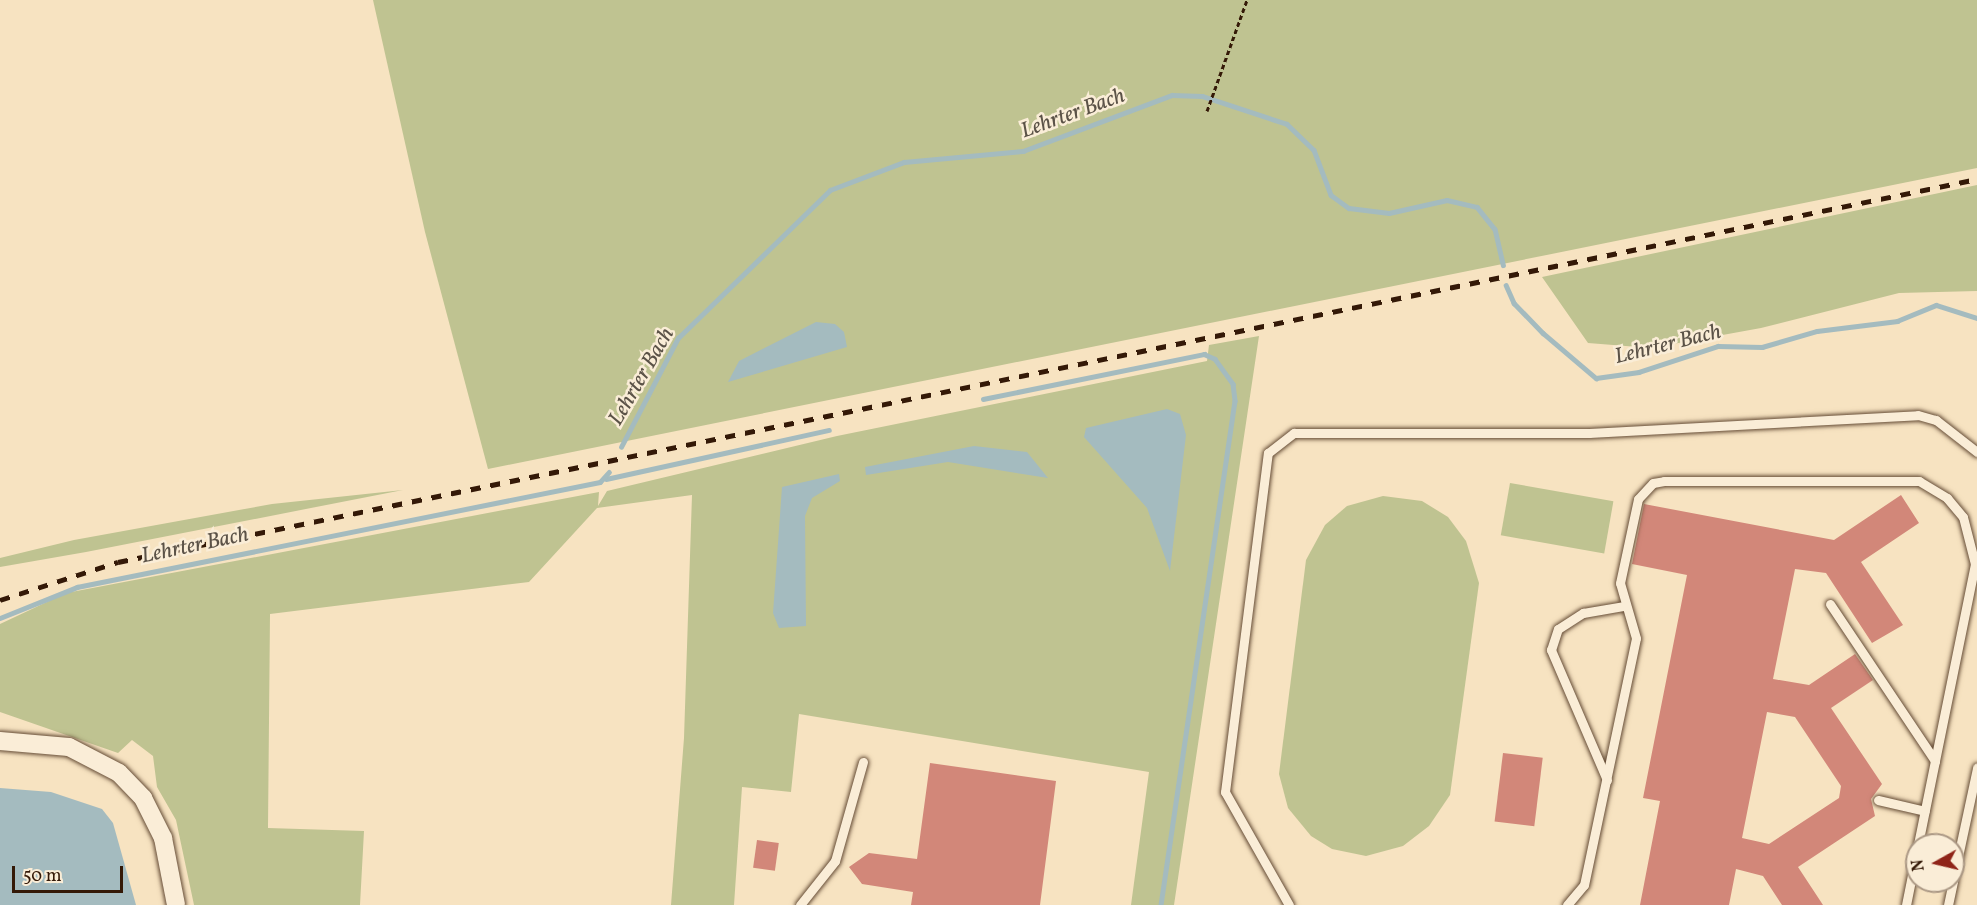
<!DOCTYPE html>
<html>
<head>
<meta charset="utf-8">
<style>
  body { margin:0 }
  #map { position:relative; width:1977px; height:905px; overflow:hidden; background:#f7e3c1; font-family:Vollkorn,serif }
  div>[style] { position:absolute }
  .green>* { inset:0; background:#bfc391; transform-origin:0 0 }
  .water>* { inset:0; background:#a4bbbf }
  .stream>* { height:4.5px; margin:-2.25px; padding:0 2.25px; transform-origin:2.25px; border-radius:2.25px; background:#a4bbbf }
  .building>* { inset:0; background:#d28779; transform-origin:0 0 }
  .path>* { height:3px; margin-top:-1.5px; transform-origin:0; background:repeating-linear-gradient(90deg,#341907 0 4.5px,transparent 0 7.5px) }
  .roads { filter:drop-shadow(0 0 2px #654c36) drop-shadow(0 0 2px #654c36) }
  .lane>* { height:9px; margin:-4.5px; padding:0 4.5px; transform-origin:4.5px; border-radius:4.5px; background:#faedd7 }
  .street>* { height:18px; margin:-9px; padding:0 9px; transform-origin:9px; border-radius:9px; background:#faedd7 }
  .rail>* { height:4.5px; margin-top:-2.25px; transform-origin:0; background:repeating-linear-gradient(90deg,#341907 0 10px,transparent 0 20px) }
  span { translate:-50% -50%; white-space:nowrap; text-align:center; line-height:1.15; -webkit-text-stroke:5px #faedd7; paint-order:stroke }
  .water-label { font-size:22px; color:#5b5247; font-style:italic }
  .north { position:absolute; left:1905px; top:833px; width:60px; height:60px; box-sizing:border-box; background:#faedd7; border:2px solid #ab9884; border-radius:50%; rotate:262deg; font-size:16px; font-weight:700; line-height:24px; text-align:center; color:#341907 }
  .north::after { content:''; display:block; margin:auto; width:21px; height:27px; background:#8f2418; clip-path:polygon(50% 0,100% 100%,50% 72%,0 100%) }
  .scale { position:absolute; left:12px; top:866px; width:111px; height:27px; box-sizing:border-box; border:3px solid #341907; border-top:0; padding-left:8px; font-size:18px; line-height:21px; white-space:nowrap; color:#341907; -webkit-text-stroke:4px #faedd7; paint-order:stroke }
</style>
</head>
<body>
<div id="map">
  <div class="green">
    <i style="clip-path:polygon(373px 0,1977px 0,1977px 168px,488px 469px,425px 232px)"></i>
    <i style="clip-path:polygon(1977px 185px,1977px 291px,1899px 293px,1761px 328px,1651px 348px,1588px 343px,1542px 277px)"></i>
    <i style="clip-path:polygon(1259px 336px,1174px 905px,1131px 905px,1149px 772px,799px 714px,791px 792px,742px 787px,734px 905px,671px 905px,684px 738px,692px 495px,597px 508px,529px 582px,270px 614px,268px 828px,364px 831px,360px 905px,194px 905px,176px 820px,157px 787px,153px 756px,132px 740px,118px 753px,0 712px,0 624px,66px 593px,599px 492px,598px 506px,607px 491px,837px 436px,1207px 361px,1209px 345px)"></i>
    <i style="left:1510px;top:483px;width:105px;height:53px;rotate:10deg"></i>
    <i style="clip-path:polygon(403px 490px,86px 552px,0 567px,0 558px,74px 540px,272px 504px)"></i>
    <i style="clip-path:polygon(1383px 496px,1422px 501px,1448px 517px,1466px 541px,1479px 583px,1450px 795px,1429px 826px,1403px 846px,1366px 856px,1332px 849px,1311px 836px,1288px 808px,1279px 774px,1306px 560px,1325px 525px,1347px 506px)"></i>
  </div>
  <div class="water">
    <i style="clip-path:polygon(816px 322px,835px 324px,844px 332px,847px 347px,728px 382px,739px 361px)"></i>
    <i style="clip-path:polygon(1167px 409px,1180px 414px,1186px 435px,1170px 571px,1147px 508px,1084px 437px,1086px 428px)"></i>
    <i style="clip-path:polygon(974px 446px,1027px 452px,1048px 478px,948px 462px,866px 475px,865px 467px)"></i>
    <i style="clip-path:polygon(839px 474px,840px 481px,812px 498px,805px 516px,806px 626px,779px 628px,773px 613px,782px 487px)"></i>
    <i style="clip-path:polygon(0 788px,51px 792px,102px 809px,113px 823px,136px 905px,0 905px)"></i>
  </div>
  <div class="stream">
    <i style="left:1506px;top:285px;width:20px;rotate:66deg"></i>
    <i style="left:1514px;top:303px;width:42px;rotate:46deg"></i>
    <i style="left:1543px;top:333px;width:70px;rotate:40.3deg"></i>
    <i style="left:1596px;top:378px;width:43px;rotate:-7.9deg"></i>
    <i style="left:1639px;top:372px;width:83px;rotate:-18.2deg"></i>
    <i style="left:1718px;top:346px;width:44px;rotate:1.3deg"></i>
    <i style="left:1762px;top:347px;width:57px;rotate:-16.2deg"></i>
    <i style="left:1817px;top:331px;width:81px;rotate:-7.1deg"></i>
    <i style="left:1897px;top:321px;width:42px;rotate:-22.3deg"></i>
    <i style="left:1936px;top:305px;width:43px;rotate:17.6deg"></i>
    <i style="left:983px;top:399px;width:226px;rotate:-11.5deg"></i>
    <i style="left:1204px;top:354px;width:12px;rotate:24deg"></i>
    <i style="left:1215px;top:359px;width:31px;rotate:54deg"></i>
    <i style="left:1233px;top:384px;width:17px;rotate:83deg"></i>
    <i style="left:1235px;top:401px;width:509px;rotate:98.35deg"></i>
    <i style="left:621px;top:447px;width:123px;rotate:-62.4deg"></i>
    <i style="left:678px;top:338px;width:212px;rotate:-44.2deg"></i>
    <i style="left:830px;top:190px;width:79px;rotate:-20.7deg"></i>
    <i style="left:904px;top:162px;width:120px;rotate:-5.3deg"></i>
    <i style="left:1023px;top:151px;width:159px;rotate:-20.6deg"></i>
    <i style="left:1172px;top:95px;width:30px;rotate:2deg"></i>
    <i style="left:1202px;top:96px;width:89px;rotate:18.2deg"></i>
    <i style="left:1287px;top:124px;width:37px;rotate:44deg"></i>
    <i style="left:1314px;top:150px;width:48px;rotate:69.3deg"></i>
    <i style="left:1331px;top:195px;width:22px;rotate:36deg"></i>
    <i style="left:1349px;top:208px;width:40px;rotate:7.1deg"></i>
    <i style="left:1389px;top:213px;width:59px;rotate:-12.6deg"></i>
    <i style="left:1447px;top:200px;width:31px;rotate:13deg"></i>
    <i style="left:1477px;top:207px;width:28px;rotate:51deg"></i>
    <i style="left:1495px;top:229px;width:37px;rotate:77deg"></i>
    <i style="left:606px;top:479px;width:228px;rotate:-12.4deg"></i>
    <i style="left:0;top:618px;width:83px;rotate:-21.9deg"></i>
    <i style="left:77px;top:587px;width:533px;rotate:-11.35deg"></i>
    <i style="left:600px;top:482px;width:13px;rotate:-48deg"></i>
  </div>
  <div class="building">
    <i style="clip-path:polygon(evenodd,1901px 495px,1919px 523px,1861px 562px,1903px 625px,1872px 643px,1826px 573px,1795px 569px,1773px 679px,1809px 685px,1855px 654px,1873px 680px,1831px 708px,1882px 784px,1871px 799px,1875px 816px,1798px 867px,1823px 905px,1782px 905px,1763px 876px,1736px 869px,1729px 905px,1640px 905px,1660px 801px,1643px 798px,1687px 575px,1632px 564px,1644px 504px,1834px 540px,1901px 495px,1767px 712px,1795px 717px,1841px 786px,1839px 798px,1769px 844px,1742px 838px,1767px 712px)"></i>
    <i style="left:1503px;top:753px;width:40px;height:69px;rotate:7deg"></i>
    <i style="clip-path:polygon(930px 763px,1056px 781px,1040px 905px,911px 905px,913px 892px,862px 884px,849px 867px,869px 853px,917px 859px)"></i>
    <i style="left:757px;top:840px;width:22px;height:28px;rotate:8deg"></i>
  </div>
  <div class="path">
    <i style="left:1207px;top:111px;width:118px;rotate:-70.2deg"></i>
  </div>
  <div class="roads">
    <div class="lane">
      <i style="left:1830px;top:604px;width:189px;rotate:56.2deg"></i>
      <i style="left:1607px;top:780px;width:142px;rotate:-113.3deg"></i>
      <i style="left:1551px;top:650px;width:22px;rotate:-72deg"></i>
      <i style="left:1558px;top:629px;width:30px;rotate:-33deg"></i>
      <i style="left:1583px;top:613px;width:42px;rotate:-9.7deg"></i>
      <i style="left:1878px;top:800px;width:48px;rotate:13.2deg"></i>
      <i style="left:1953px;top:880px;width:115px;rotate:-77.9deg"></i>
      <i style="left:800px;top:905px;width:56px;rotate:-51.5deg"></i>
      <i style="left:835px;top:861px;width:103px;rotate:-74.2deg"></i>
      <i style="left:1289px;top:905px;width:130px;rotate:-119.5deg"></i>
      <i style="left:1225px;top:792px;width:342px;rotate:-82.8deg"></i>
      <i style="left:1268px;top:453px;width:33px;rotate:-38deg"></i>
      <i style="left:1294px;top:433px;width:295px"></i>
      <i style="left:1589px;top:433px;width:329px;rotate:-3.1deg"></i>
      <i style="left:1918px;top:415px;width:19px;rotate:16deg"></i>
      <i style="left:1936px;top:420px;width:52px;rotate:38deg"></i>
      <i style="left:1567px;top:905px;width:26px;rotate:-50deg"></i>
      <i style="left:1584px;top:885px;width:252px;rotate:-78.1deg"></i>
      <i style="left:1636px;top:638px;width:57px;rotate:-106.2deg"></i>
      <i style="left:1620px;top:583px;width:86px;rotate:-77.9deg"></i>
      <i style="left:1638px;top:499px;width:22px;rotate:-47deg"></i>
      <i style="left:1653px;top:483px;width:11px;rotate:-10deg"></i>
      <i style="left:1664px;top:481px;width:255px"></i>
      <i style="left:1919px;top:481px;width:33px;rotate:31deg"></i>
      <i style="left:1947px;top:498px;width:25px;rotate:50deg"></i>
      <i style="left:1963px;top:517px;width:49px;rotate:75.7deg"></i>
      <i style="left:1975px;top:564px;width:287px;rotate:101.5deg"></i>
      <i style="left:1906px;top:905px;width:56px;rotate:-78.7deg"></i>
      <i style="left:1948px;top:905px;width:25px;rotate:-78deg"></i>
    </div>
    <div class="street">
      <i style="left:0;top:741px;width:69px;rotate:5deg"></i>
      <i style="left:69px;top:747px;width:56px;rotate:27.5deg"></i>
      <i style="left:119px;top:773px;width:35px;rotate:46deg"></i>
      <i style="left:143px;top:798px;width:45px;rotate:63.4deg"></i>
      <i style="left:163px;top:838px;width:68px;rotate:79deg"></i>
    </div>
  </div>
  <div class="rail">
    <i style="left:0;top:600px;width:124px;rotate:-17.9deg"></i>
    <i style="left:118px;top:562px;width:1898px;rotate:-11.64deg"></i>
  </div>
  <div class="water-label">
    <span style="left:1073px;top:114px;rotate:-20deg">Lehrter Bach</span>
    <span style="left:1668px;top:345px;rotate:-14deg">Lehrter Bach</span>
    <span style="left:642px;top:377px;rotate:-60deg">Lehrter Bach</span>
    <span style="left:195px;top:546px;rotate:-12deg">Lehrter Bach</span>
  </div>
  <div class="north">N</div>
  <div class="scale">50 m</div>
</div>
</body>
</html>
